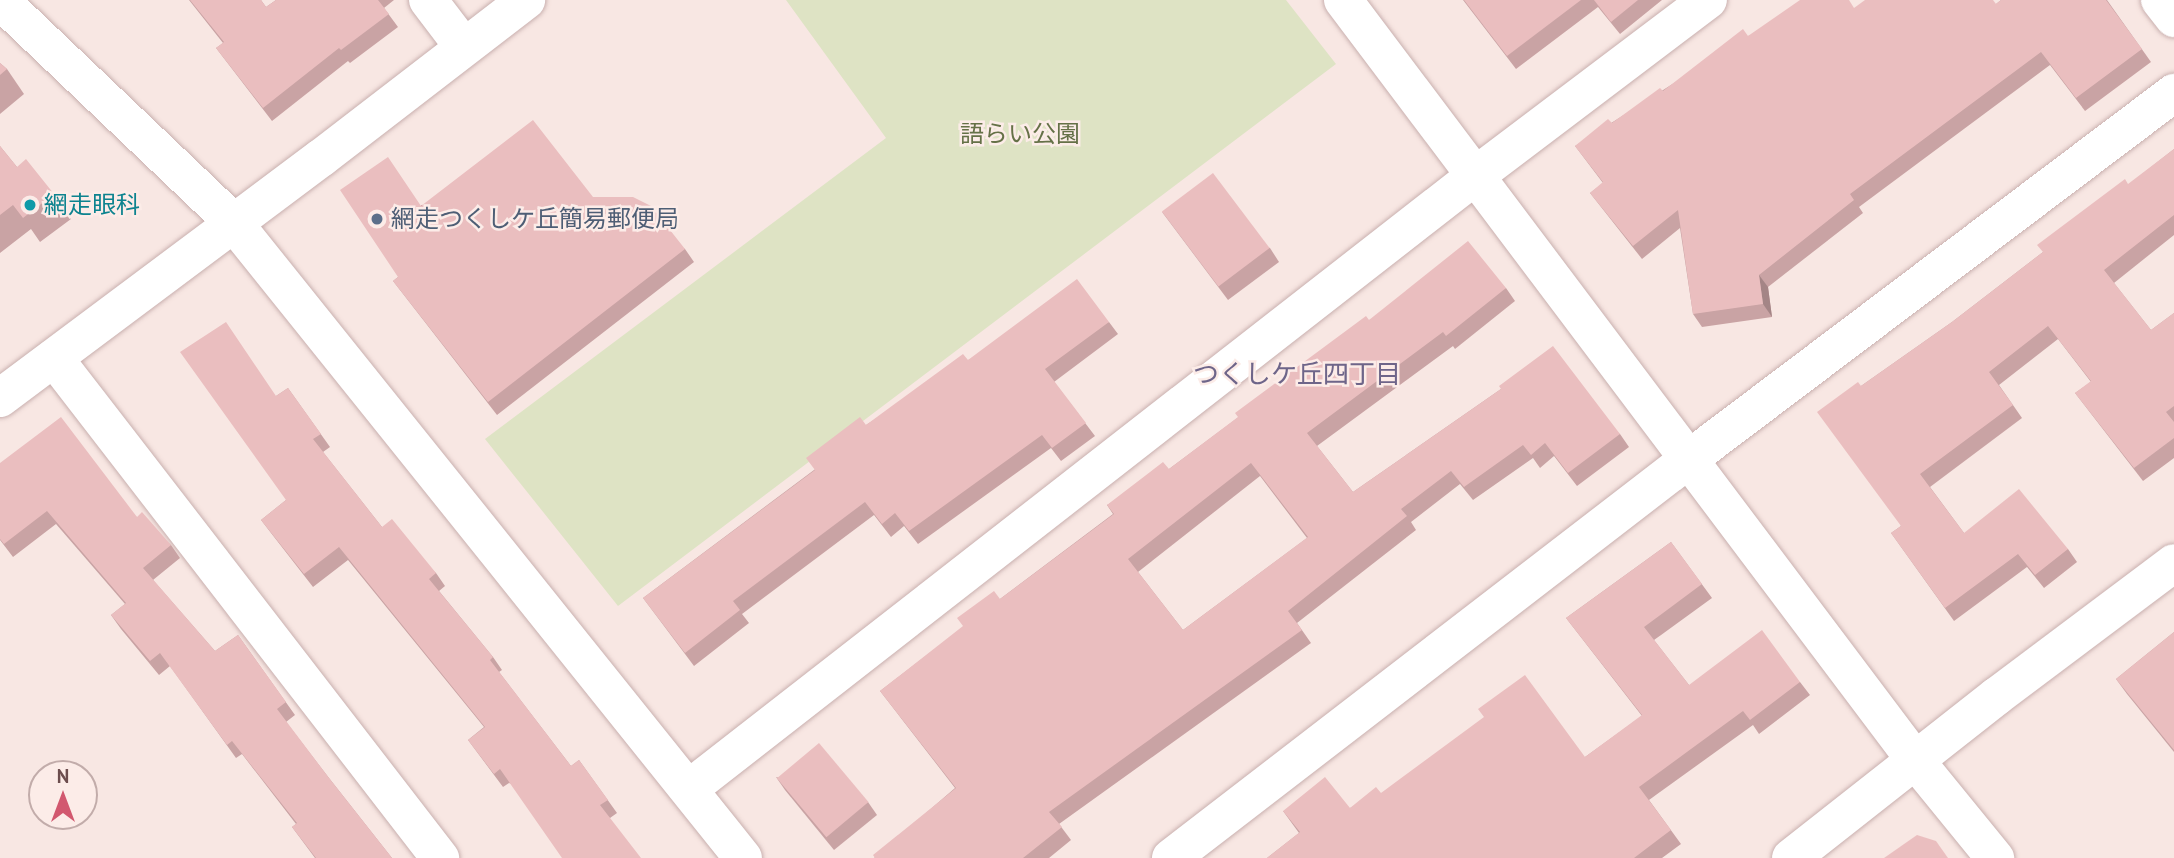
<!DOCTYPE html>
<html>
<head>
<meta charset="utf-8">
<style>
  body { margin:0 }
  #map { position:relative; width:2174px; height:858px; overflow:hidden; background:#f8e7e3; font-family:"PT Sans","Noto Sans JP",sans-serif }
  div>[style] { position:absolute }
  .green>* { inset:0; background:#dee3c4 }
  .roads { filter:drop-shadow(0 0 2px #c9b0af) drop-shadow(0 0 2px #c9b0af) }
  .street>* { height:38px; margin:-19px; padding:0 19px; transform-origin:19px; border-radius:19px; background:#fff }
  .wall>* { inset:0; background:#c9a3a4 }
  .shaded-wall>* { inset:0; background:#a48586 }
  .building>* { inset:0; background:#eabebf; transform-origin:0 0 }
  .dots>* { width:19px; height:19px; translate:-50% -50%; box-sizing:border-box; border:4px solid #fcece8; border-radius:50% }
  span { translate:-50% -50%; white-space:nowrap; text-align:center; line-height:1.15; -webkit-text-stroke:5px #fcece8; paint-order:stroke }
  .park-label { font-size:24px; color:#657147 }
  .culture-label { font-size:24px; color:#0d838f }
  .left { translate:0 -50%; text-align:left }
  .service-label { font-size:24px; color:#4e5e75 }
  .neighbourhood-label { font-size:26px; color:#6e6589 }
  .north { position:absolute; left:28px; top:760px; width:70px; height:70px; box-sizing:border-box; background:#fcece8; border:2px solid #c2acaa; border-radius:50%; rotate:0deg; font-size:19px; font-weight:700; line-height:28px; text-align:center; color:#6c4d4e }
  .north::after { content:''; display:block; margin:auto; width:24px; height:32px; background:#d2586f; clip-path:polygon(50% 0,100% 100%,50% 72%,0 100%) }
</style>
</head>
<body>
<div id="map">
  <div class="green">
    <i style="clip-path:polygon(786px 0,1286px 0,1336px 64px,618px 606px,485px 439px,886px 138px)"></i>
  </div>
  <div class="roads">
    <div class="street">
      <i style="left:0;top:0;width:322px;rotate:43.6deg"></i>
      <i style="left:233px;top:222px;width:815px;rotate:51.27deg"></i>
      <i style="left:428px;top:0;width:58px;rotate:52.7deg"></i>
      <i style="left:1343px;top:0;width:951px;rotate:53.03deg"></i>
      <i style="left:1915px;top:760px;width:127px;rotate:50.8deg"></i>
      <i style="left:2160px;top:0;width:23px;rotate:52deg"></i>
      <i style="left:54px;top:358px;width:632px;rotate:52.33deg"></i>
      <i style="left:0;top:398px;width:401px;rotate:-36.8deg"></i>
      <i style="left:321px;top:158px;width:259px;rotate:-37.6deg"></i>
      <i style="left:690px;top:788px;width:995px;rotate:-37.94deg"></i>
      <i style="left:1475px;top:176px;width:292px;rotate:-37.1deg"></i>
      <i style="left:1171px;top:858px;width:654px;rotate:-37.61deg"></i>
      <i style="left:1689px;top:459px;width:608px;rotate:-37.04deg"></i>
      <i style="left:1791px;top:858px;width:262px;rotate:-38.2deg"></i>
      <i style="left:1997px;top:696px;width:221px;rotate:-36.9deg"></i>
    </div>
  </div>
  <div class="wall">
    <i style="clip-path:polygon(189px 0,261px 0,266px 7px,276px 0,394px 0,384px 8px,398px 27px,350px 63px,348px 61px,272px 121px,216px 48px,223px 43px)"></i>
    <i style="clip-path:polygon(1463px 0,1662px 0,1620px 34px,1598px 7px,1516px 69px)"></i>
    <i style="clip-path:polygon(2001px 0,2107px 0,2151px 62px,2085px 111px,2050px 65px,1859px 207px,1863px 213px,1768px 287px,1772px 317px,1702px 327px,1693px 314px,1680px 228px,1642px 259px,1590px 193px,1603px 183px,1575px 146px,1748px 36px,1854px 8px,1996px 4px)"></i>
    <i style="clip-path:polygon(0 63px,7px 69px,24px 94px,0 114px)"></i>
    <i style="clip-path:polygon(0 146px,17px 167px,54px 194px,71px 219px,40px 242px,31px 229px,0 253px)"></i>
    <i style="clip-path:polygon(2174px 149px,2174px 235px,2114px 283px,2151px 330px,2174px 313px,2174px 458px,2143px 481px,2075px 393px,2091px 382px,2058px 339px,1999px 385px,2022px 418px,1930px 487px,1964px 533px,2068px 549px,2077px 562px,2044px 588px,2027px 567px,1954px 621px,1891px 533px,1901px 526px,1861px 386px,1952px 322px,2043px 252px)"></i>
    <i style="clip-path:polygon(593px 197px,685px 249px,694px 262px,497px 415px,393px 281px,398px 277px,421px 205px)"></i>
    <i style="clip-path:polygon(1162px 212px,1270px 248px,1279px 262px,1228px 300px)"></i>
    <i style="clip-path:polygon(evenodd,1506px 288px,1515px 301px,1455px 349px,1453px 346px,1317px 446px,1353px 492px,1501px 389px,1620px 434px,1629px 447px,1577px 486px,1554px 456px,1540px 468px,1533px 458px,1473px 500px,1460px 484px,1411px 522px,1416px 530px,1297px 623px,1311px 643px,1059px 824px,1071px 840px,1049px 858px,874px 858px,955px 788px,880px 691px,1000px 599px,1113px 514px,1107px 505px,1169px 469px,1369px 320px,1506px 288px,1260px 476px,1307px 538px,1183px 630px,1138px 572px,1260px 476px)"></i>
    <i style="clip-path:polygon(1109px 322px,1118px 334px,1054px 382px,1095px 436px,1061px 461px,1051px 448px,918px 544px,904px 526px,891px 537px,874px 515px,742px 614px,749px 623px,694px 666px,643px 598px,814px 470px,866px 425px,968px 360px)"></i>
    <i style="clip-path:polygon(288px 388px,330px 447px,323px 452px,382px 527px,436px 573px,445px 586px,439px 591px,493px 657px,502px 670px,499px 672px,571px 766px,579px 760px,617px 813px,610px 818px,509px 783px,503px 787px,468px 740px,484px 727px,348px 560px,313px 587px,271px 533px,261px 520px,286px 500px,276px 396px)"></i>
    <i style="clip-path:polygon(0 463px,137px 517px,171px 545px,180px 558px,153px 580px,215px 651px,238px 635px,295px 715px,286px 722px,329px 778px,392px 858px,315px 858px,292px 827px,296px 824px,242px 754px,236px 758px,170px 666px,159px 675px,121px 629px,111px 615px,125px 604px,56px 524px,13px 557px,0 540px)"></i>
    <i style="clip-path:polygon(1671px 542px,1712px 598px,1654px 640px,1689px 685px,1800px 682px,1810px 695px,1759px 734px,1753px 725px,1649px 800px,1681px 844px,1662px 858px,1267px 858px,1299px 833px,1283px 811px,1350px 808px,1381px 793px,1585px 757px,1642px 716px,1566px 618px)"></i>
    <i style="clip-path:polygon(2174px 632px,2174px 752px,2127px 694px,2116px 679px)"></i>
    <i style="clip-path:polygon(776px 777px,868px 802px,877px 815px,834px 850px,785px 790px)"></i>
  </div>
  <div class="shaded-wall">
    <i style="clip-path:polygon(1759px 275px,1768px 287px,1772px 317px,1763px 304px)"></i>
  </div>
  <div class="building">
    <i style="clip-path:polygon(190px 0,261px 0,266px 7px,276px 0,378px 0,389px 14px,341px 50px,339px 48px,263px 108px,216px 48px,224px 42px)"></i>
    <i style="clip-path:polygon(1464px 0,1581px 0,1507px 56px)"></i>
    <i style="clip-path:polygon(1594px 0,1638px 0,1611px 22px)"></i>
    <i style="clip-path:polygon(1800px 0,1849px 0,1854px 8px,1865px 0,1993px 0,1996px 4px,2001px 0,2106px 0,2142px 49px,2076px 98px,2041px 52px,1850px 194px,1854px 200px,1759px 275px,1763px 304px,1693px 314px,1678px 210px,1633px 246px,1590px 193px,1603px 182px,1575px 146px,1608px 119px,1612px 123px,1660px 88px,1663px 91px,1743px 29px,1748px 36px)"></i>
    <i style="clip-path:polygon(0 63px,7px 69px,0 75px)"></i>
    <i style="clip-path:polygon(533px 120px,593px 197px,633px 197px,651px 206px,685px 249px,488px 402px,393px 281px,398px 277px,340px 190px,388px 157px,421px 206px)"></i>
    <i style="clip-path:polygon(0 146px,17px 167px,26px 159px,54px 194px,23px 218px,13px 205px,0 215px)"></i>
    <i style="clip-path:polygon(2174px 149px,2174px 215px,2104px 270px,2151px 330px,2174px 313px,2174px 406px,2166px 412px,2174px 422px,2174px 438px,2134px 468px,2075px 393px,2091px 381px,2048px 326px,1989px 372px,2013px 405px,1920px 474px,1964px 533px,2019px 489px,2068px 549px,2035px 575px,2018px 554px,1945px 608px,1891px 533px,1901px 526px,1817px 412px,1858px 382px,1861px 386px,1952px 322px,2043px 252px,2037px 245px,2125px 179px,2128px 184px)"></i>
    <i style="left:1213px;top:173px;width:94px;height:64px;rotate:53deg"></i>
    <i style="clip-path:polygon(evenodd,1468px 241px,1506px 288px,1446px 336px,1443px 332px,1307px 433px,1353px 492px,1501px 389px,1499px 386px,1553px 346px,1620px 434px,1568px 473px,1545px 443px,1531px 455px,1523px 445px,1464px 487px,1451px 471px,1401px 509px,1407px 516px,1288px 611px,1302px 630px,1049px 812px,1062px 827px,1023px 858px,875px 858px,873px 855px,956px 788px,880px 691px,963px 626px,957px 618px,994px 591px,1000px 599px,1114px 514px,1107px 505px,1163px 462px,1169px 469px,1238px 417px,1235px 413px,1366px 316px,1369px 320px,1468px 241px,1251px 463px,1308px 537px,1183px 630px,1128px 559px,1251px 463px)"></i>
    <i style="clip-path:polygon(1077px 279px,1109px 322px,1045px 369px,1086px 423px,1052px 448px,1042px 435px,909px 531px,895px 513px,882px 524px,865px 502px,733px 601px,740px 610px,685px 653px,643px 598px,815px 470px,806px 458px,860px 417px,866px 425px,963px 354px,968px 360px)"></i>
    <i style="clip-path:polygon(226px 322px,276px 396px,288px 388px,321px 434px,313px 439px,382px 527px,392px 519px,436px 573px,429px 579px,493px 657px,490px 660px,571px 766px,579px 760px,608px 800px,600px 805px,641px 858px,562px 858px,500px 769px,494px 774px,468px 740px,485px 727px,339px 547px,304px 574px,261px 520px,286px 500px,180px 352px)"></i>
    <i style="clip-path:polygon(61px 417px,137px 517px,142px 512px,171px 545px,143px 568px,215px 651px,238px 635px,286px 702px,277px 709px,329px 778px,392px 858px,316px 858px,292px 827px,297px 823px,232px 741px,227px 745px,160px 653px,150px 661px,111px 615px,126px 603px,47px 511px,4px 544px,0 539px,0 463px)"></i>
    <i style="clip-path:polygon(1671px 542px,1702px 584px,1644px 627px,1689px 685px,1762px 630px,1800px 682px,1750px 720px,1743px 711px,1639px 787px,1671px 830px,1634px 858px,1267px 858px,1300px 832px,1283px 811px,1325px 777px,1350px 808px,1376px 787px,1381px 793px,1484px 717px,1478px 709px,1525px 675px,1585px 757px,1642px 715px,1566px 618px)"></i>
    <i style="clip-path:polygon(2174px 632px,2174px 750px,2116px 679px)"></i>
    <i style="left:819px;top:743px;width:77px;height:55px;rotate:50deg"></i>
    <i style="clip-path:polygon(1917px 835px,1936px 841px,1948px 858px,1884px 858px)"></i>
  </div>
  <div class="dots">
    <i style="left:30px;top:205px;background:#0f9aa8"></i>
    <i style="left:377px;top:219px;background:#5c6f8a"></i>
  </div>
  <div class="park-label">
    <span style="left:1020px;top:134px">語らい公園</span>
  </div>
  <div class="culture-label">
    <span class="left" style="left:44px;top:205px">網走眼科</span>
  </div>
  <div class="service-label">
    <span class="left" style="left:391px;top:219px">網走つくしケ丘簡易郵便局</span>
  </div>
  <div class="neighbourhood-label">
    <span style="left:1297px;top:374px">つくしケ丘四丁目</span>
  </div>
  <div class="north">N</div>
</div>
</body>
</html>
